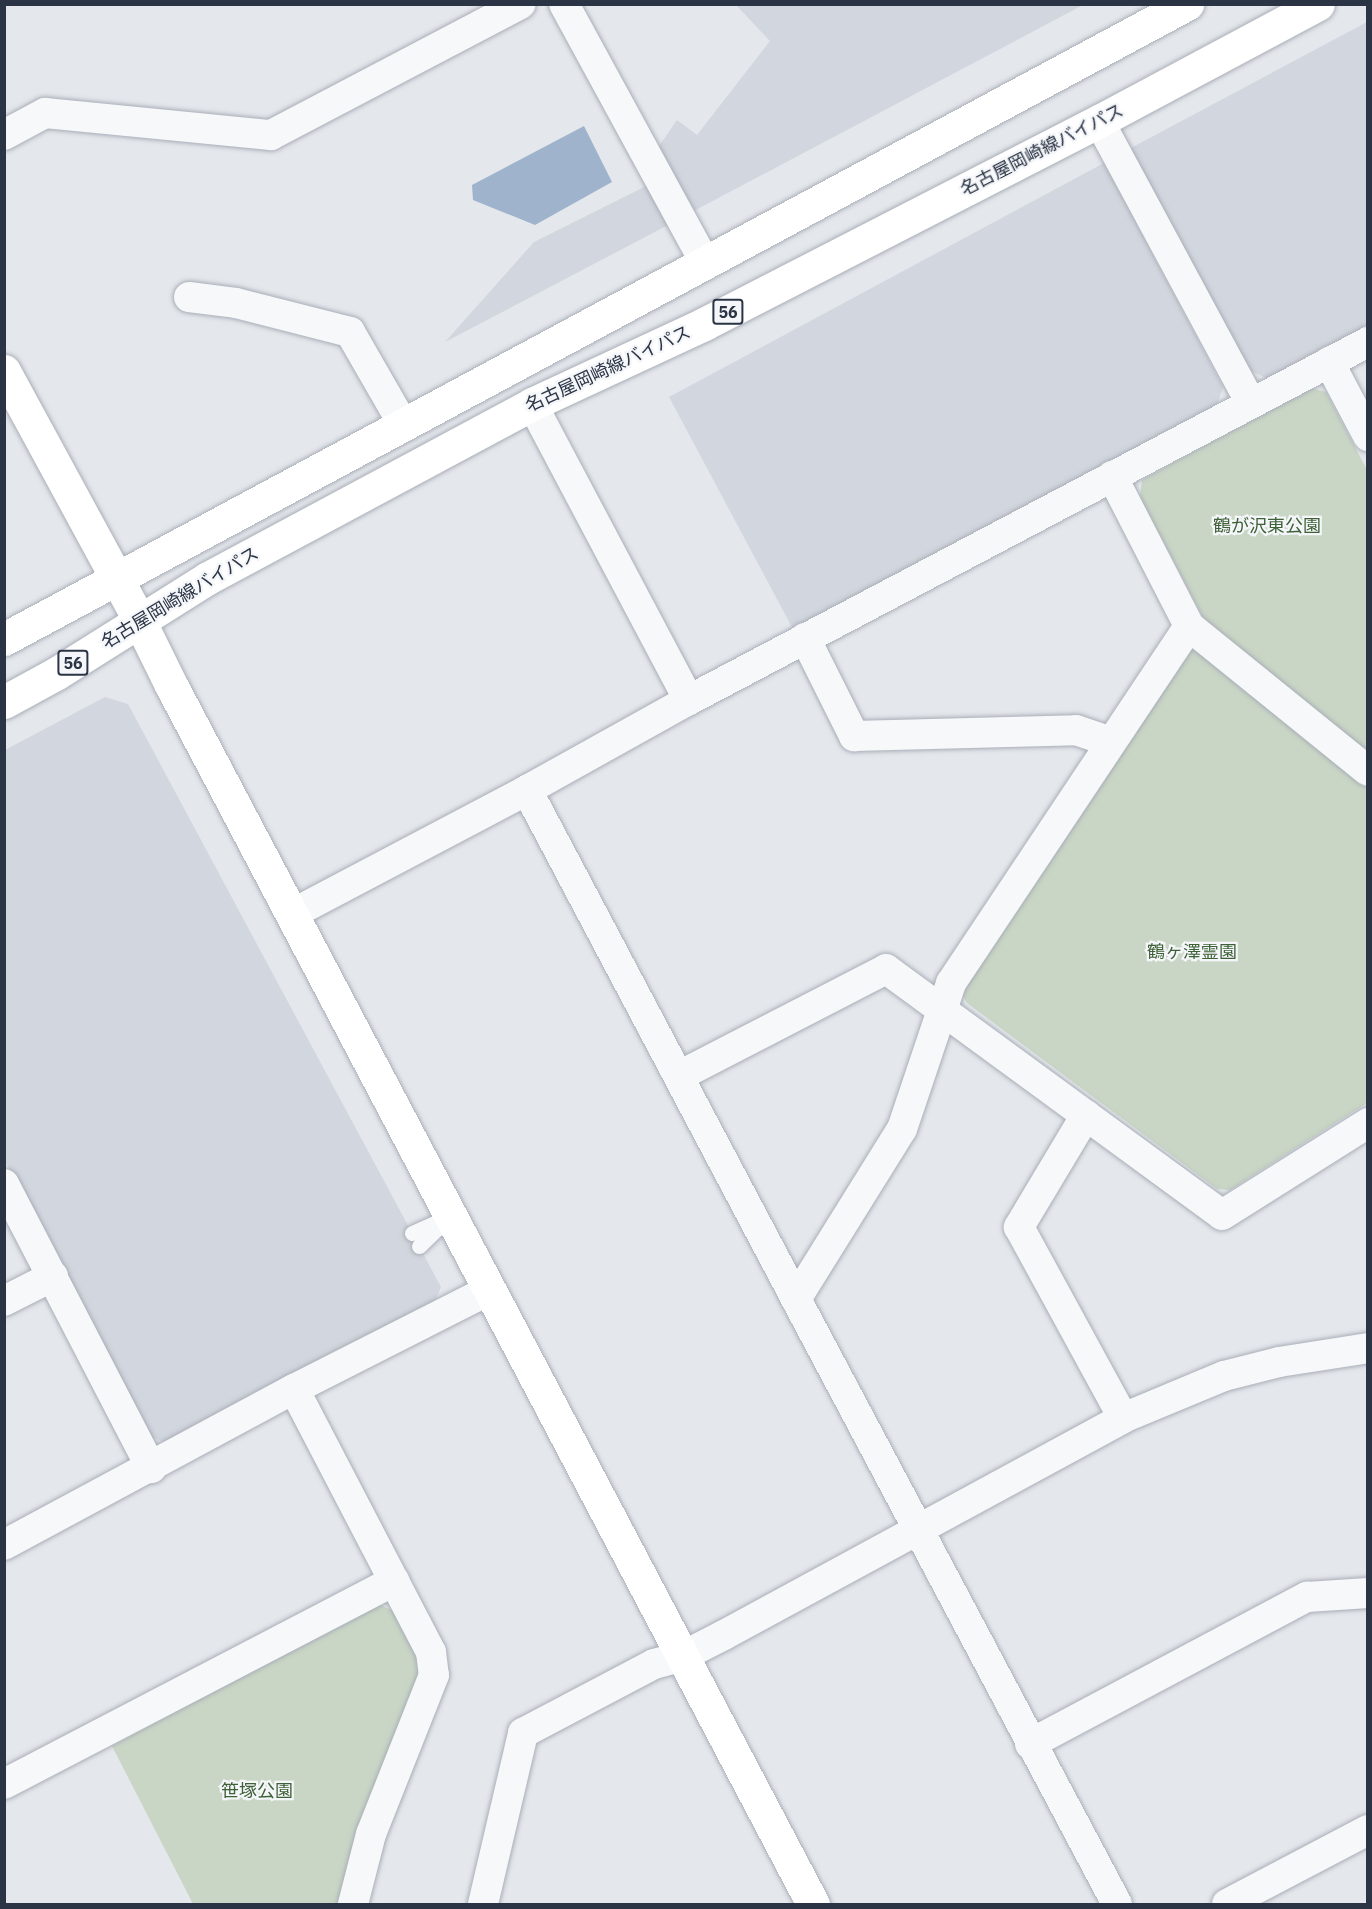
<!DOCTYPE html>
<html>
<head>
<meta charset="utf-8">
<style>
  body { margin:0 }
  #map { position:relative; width:1372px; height:1909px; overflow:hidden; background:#e4e7ec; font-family:"IBM Plex Sans","Noto Sans JP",sans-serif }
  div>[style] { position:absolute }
  .built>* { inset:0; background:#d2d6de }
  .green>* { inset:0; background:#c9d6c5 }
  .water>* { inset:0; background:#9fb4cc }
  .roads { filter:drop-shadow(0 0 2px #a9aeb7) drop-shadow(0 0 2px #a9aeb7) }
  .lane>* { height:15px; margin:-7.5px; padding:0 7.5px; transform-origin:7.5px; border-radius:7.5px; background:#f7f8fa }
  .street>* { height:30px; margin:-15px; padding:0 15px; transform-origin:15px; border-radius:15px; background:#f7f8fa }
  .secondary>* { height:33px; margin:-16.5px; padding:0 16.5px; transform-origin:16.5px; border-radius:16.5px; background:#fff }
  .primary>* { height:33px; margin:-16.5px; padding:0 16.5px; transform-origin:16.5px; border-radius:16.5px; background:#fff }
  span { translate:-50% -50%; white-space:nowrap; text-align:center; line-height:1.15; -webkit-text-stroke:4.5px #f4f6f9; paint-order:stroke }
  .shield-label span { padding:2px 4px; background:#f4f6f9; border:2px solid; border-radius:4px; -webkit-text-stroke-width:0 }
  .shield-label { font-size:16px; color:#2b3445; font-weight:700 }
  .street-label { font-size:18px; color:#2b3445 }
  .park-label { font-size:18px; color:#3f6138 }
  .frame { position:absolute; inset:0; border:6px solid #2b3445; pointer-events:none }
</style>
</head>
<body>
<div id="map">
  <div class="built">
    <i style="clip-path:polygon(736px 5px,1083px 5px,690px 213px,657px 149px,677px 120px,697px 135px,770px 41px)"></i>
    <i style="clip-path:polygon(1367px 22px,1367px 326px,1268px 379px,1247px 369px,1131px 148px)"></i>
    <i style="clip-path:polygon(1104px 163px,1223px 387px,1217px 405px,794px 631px,669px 397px)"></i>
    <i style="clip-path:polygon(650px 184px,670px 224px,445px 342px,534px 242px)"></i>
    <i style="clip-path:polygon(105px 697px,128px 704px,441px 1287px,435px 1301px,168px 1443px,150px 1437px,5px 1161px,5px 750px)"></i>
  </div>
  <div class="green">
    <i style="clip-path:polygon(1311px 388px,1326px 392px,1367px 470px,1367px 756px,1207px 625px,1140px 497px,1142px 480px)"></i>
    <i style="clip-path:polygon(1201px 648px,1367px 785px,1367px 1103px,1230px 1190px,1217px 1189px,967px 1003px,959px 989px,1183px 652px)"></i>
    <i style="clip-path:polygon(378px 1604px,396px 1612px,422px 1657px,419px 1678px,356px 1836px,337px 1904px,193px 1904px,112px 1746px)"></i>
  </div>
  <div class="water">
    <i style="clip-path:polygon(584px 126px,612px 182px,535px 225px,473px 200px,472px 185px)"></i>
  </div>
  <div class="roads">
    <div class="lane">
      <i style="left:412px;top:1233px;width:30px;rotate:-24deg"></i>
      <i style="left:419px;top:1246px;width:43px;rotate:-44.1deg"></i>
    </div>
    <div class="street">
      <i style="left:564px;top:4px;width:295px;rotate:61.4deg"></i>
      <i style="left:1099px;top:121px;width:319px;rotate:61.7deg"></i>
      <i style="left:4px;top:135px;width:47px;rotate:-28.2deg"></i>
      <i style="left:45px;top:113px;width:227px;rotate:5.6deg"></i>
      <i style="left:271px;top:135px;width:282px;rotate:-27.7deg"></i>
      <i style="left:189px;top:297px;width:47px;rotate:7.3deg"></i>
      <i style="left:236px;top:303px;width:118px;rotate:14.3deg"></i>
      <i style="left:350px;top:332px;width:106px;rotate:60.1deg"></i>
      <i style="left:1329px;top:362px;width:84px;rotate:62.2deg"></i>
      <i style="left:532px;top:404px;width:335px;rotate:62.1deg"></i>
      <i style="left:1112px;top:476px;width:169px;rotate:62.8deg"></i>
      <i style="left:805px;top:638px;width:110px;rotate:63.4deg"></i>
      <i style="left:854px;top:736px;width:222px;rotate:-1.5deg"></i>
      <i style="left:1076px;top:730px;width:37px;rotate:19deg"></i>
      <i style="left:527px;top:790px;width:576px;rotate:62.14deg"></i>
      <i style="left:292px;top:914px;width:266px;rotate:-27.8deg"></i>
      <i style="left:527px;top:790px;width:185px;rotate:-29.1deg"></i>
      <i style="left:689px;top:700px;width:768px;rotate:-27.8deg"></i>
      <i style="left:679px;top:1076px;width:233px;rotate:-27.3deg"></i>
      <i style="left:886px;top:969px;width:416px;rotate:36.2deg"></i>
      <i style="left:1222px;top:1215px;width:173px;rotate:-32.2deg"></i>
      <i style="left:1086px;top:1115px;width:131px;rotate:120.9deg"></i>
      <i style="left:1019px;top:1227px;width:217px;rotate:61.4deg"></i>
      <i style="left:4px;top:1184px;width:320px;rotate:62.6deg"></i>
      <i style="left:4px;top:1301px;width:55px;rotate:-27deg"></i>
      <i style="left:294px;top:1389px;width:297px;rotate:62.5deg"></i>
      <i style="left:431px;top:1652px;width:23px;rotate:83deg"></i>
      <i style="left:434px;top:1675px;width:171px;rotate:111.6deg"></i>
      <i style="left:371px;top:1834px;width:72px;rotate:104.4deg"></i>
      <i style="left:4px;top:1545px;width:329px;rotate:-28.3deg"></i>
      <i style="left:294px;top:1389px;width:219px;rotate:-26.9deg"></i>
      <i style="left:1030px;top:1744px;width:314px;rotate:-28deg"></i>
      <i style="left:1307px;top:1597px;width:61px;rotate:-3.8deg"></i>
      <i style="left:4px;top:1784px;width:440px;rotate:-27.5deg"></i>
      <i style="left:483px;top:1904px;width:176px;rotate:-76.8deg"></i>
      <i style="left:523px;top:1733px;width:148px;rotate:-27.8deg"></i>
      <i style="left:654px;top:1664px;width:28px;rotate:-15deg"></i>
      <i style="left:681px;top:1657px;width:48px;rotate:-27.1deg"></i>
      <i style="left:724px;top:1635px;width:454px;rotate:-28.5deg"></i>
      <i style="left:1123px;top:1418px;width:109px;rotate:-22.6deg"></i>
      <i style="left:1224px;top:1376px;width:57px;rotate:-14.3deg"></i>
      <i style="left:1279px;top:1362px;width:90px;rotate:-8.9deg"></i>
      <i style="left:1117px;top:1904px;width:685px;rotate:-117.95deg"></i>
      <i style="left:796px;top:1299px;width:200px;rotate:-58.1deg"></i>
      <i style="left:902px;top:1129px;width:154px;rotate:-71.4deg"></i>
      <i style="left:951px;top:983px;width:429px;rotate:-56.3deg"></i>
      <i style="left:1189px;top:626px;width:230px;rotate:39deg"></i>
      <i style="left:1227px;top:1904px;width:159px;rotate:-27.7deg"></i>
    </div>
    <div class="secondary">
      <i style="left:4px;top:371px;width:283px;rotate:61.5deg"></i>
      <i style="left:139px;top:620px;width:72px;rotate:63.8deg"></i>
      <i style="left:171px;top:685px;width:1378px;rotate:62.23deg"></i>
    </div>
    <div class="primary">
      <i style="left:4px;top:639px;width:1343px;rotate:-28.23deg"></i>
      <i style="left:4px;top:702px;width:60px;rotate:-28.7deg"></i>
      <i style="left:57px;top:673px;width:178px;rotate:-32.2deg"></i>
      <i style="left:208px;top:578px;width:368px;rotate:-28.2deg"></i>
      <i style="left:532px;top:404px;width:190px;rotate:-24.9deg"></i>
      <i style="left:704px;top:324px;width:444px;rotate:-27.2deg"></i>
      <i style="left:1099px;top:121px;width:248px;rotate:-28.1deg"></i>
    </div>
  </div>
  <div class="shield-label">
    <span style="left:728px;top:312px">56</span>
    <span style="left:73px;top:663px">56</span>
  </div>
  <div class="street-label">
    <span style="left:1042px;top:150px;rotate:-27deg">名古屋岡崎線バイパス</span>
    <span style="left:608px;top:369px;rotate:-25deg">名古屋岡崎線バイパス</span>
    <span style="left:180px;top:598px;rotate:-31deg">名古屋岡崎線バイパス</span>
  </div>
  <div class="park-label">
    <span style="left:1267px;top:526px">鶴が沢東公園</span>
    <span style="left:1192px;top:952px">鶴ヶ澤霊園</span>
    <span style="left:257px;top:1791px">笹塚公園</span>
  </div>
  <div class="frame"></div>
</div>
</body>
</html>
